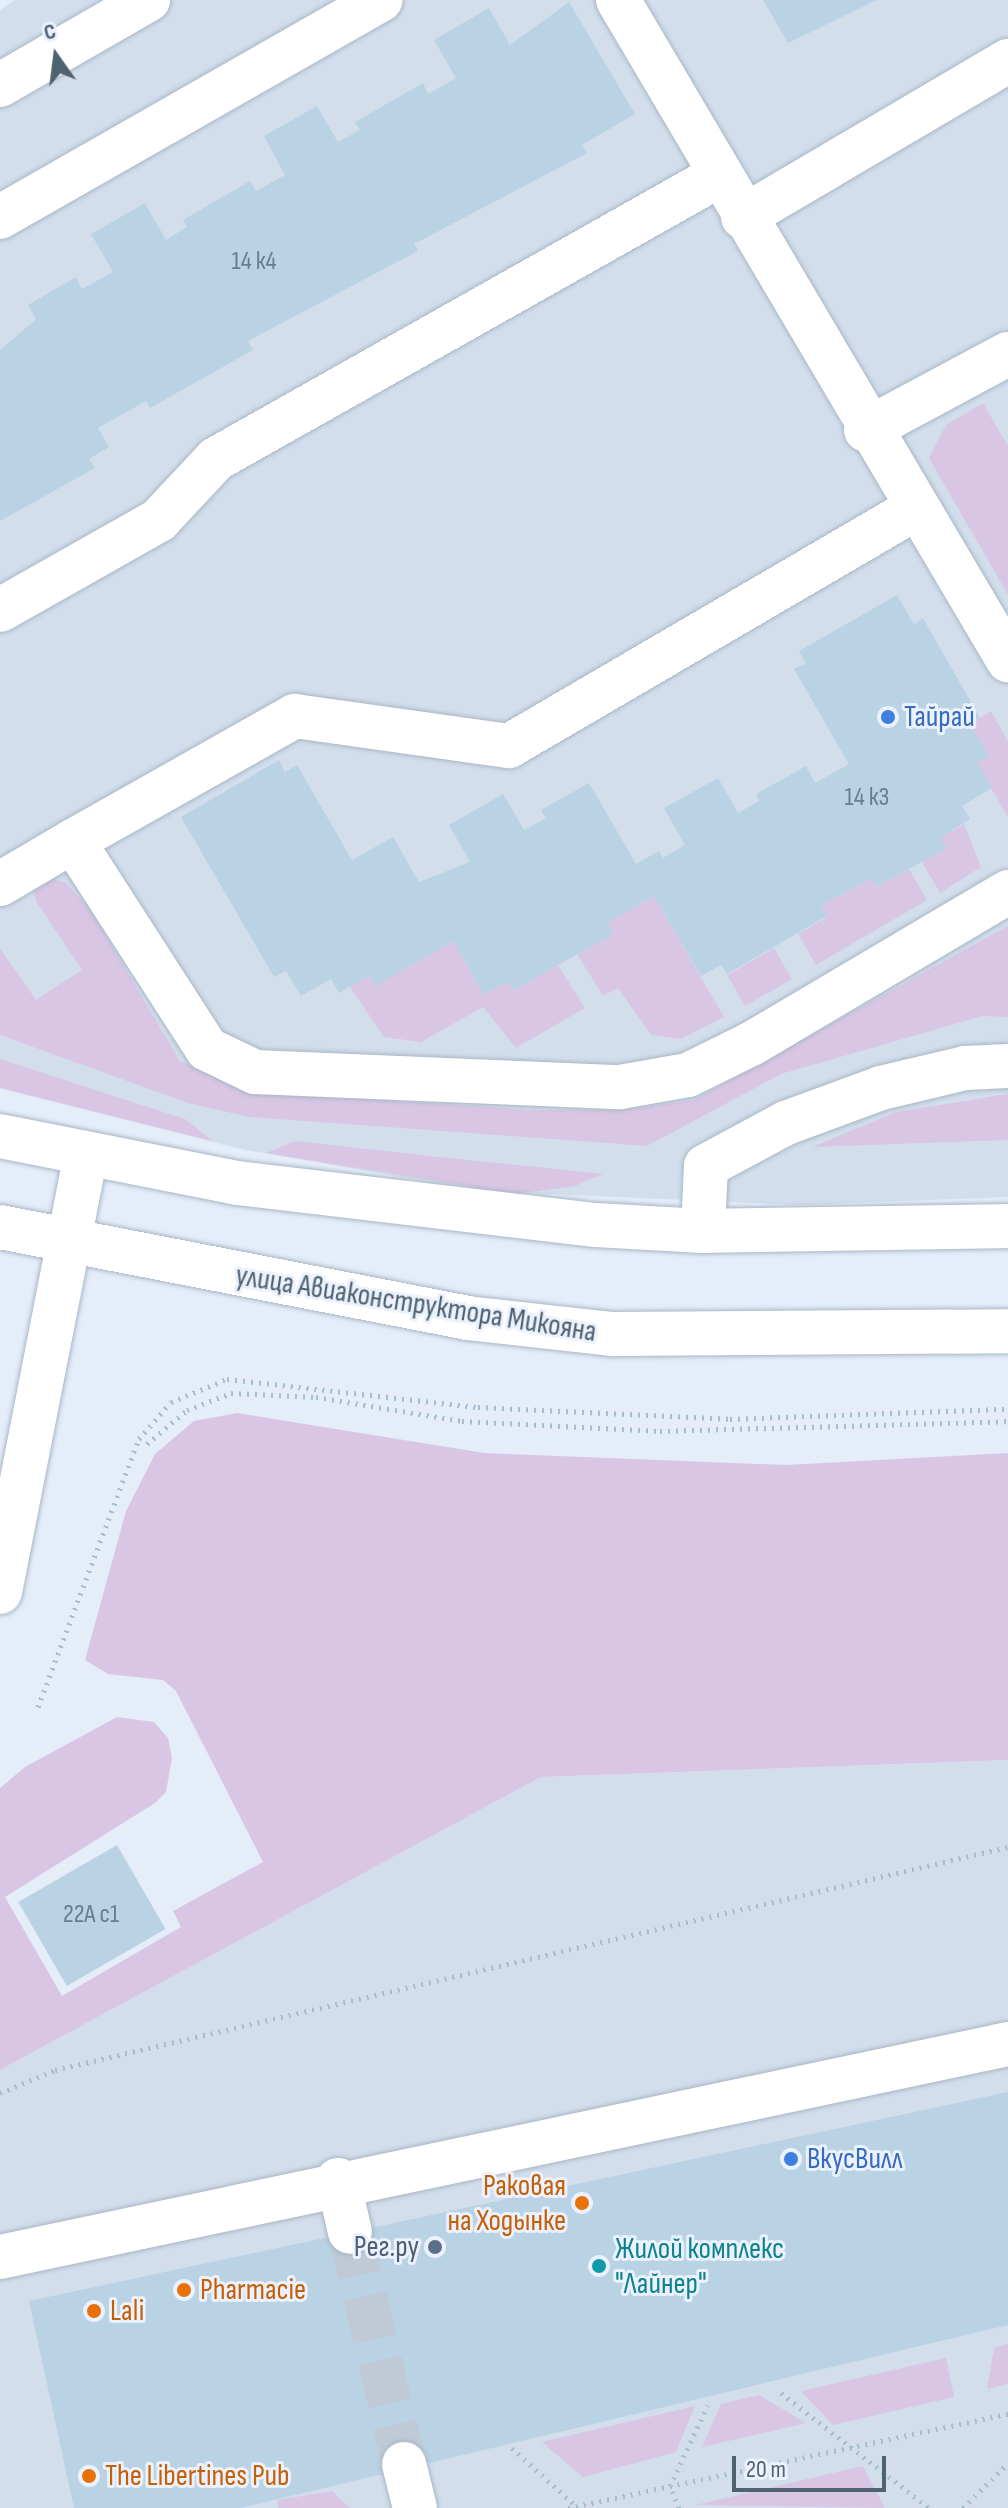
<!DOCTYPE html>
<html>
<head>
<meta charset="utf-8">
<style>
  body { margin:0 }
  #map { position:relative; width:1008px; height:2508px; overflow:hidden; background:#e5edf9; font-family:"Sofia Sans Condensed",sans-serif }
  div>[style] { position:absolute }
  .residential>* { inset:0; background:#d3deed }
  .green>* { inset:0; background:#d9c6e5; transform-origin:0 0 }
  .building>* { inset:0; background:#b9d2e4; transform-origin:0 0 }
  .minor-tunnel>* { height:44px; margin-top:-22px; transform-origin:0; background:repeating-linear-gradient(90deg,#bfcad6 0 44px,transparent 0 66px) }
  .path>* { height:5px; margin-top:-2.5px; transform-origin:0; background:repeating-linear-gradient(90deg,#a4bed0 0 2px,transparent 0 8px) }
  .roads { filter:drop-shadow(0 0 2px #a8b7c4) drop-shadow(0 0 2px #a8b7c4) }
  .minor>* { height:44px; margin:-22px; padding:0 22px; transform-origin:22px; border-radius:22px; background:#fff }
  .dots>* { width:22px; height:22px; translate:-50% -50%; box-sizing:border-box; border:4px solid #ebf1fd; border-radius:50% }
  span { translate:-50% -50%; white-space:nowrap; text-align:center; line-height:1.15; -webkit-text-stroke:6px #ebf1fd; paint-order:stroke }
  .number-label { font-size:26px; color:#697e8c }
  .number-label span { -webkit-text-stroke-width:0 }
  .shop-label { font-size:30px; color:#366cbe }
  .left { translate:0 -50%; text-align:left }
  .street-label { font-size:30px; color:#4e626f }
  .food-label { font-size:30px; color:#c56008 }
  .right { translate:-100% -50%; text-align:right }
  .service-label { font-size:30px; color:#4e5e75 }
  .culture-label { font-size:30px; color:#0d838f }
  .north { position:absolute; left:16px; top:16px; width:80px; height:80px; -webkit-text-stroke:6px #ebf1fd; paint-order:stroke; rotate:346deg; font-size:22px; font-weight:700; line-height:32px; text-align:center; color:#4e626f }
  .north::after { content:''; display:block; margin:auto; width:28px; height:36px; background:#4e626f; clip-path:polygon(50% 0,100% 100%,50% 72%,0 100%) }
  .scale { position:absolute; left:732px; top:2456px; width:154px; height:36px; box-sizing:border-box; border:4px solid #4e626f; border-top:0; padding-left:10px; font-size:24px; line-height:28px; white-space:nowrap; color:#4e626f; -webkit-text-stroke:6px #ebf1fd; paint-order:stroke }
</style>
</head>
<body>
<div id="map">
  <div class="residential">
    <i style="clip-path:polygon(15px 0,1008px 0,1008px 1197px,797px 1205px,479px 1191px,241px 1149px,0 1088px,0 10px)"></i>
    <i style="clip-path:polygon(1008px 1760px,1008px 2508px,0 2508px,0 2070px,541px 1777px)"></i>
  </div>
  <div class="green">
    <i style="clip-path:polygon(983px 403px,1008px 446px,1008px 595px,929px 458px,946px 425px)"></i>
    <i style="clip-path:polygon(991px 711px,1008px 741px,1008px 818px,977px 763px,989px 756px,970px 724px)"></i>
    <i style="clip-path:polygon(964px 824px,981px 867px,940px 893px,922px 862px,946px 848px,940px 838px)"></i>
    <i style="clip-path:polygon(909px 869px,927px 900px,816px 965px,798px 934px,827px 917px,821px 906px,871px 878px,876px 887px)"></i>
    <i style="clip-path:polygon(52px 879px,65px 882px,89px 908px,180px 1061px,252px 1091px,531px 1110px,623px 1110px,694px 1100px,1008px 926px,1008px 1017px,983px 1016px,781px 1074px,647px 1146px,249px 1117px,188px 1103px,0 1035px,0 948px,36px 1000px,82px 970px,36px 901px,34px 891px)"></i>
    <i style="clip-path:polygon(654px 896px,724px 1017px,681px 1039px,651px 1035px,618px 988px,603px 996px,577px 954px,612px 934px,607px 923px)"></i>
    <i style="clip-path:polygon(453px 941px,484px 995px,508px 981px,514px 990px,558px 965px,585px 1008px,516px 1048px,483px 1007px,421px 1042px,384px 1037px,350px 987px,369px 976px,375px 985px)"></i>
    <i style="left:774px;top:948px;width:36px;height:54px;rotate:60deg"></i>
    <i style="clip-path:polygon(0 1059px,185px 1119px,213px 1141px,0 1088px)"></i>
    <i style="clip-path:polygon(1008px 1094px,1008px 1140px,812px 1147px,896px 1112px)"></i>
    <i style="clip-path:polygon(295px 1141px,430px 1156px,603px 1174px,575px 1186px,516px 1194px,266px 1153px)"></i>
    <i style="clip-path:polygon(237px 1413px,484px 1453px,786px 1465px,1008px 1453px,1008px 1760px,541px 1777px,0 2070px,0 1788px,25px 1767px,117px 1717px,154px 1722px,168px 1738px,172px 1758px,166px 1792px,155px 1803px,5px 1897px,62px 1996px,181px 1927px,173px 1911px,263px 1862px,176px 1691px,163px 1680px,108px 1674px,85px 1660px,126px 1511px,155px 1454px,194px 1421px)"></i>
    <i style="clip-path:polygon(1008px 2344px,1008px 2384px,987px 2389px,994px 2348px)"></i>
    <i style="clip-path:polygon(946px 2358px,954px 2397px,833px 2425px,801px 2391px)"></i>
    <i style="clip-path:polygon(759px 2395px,806px 2423px,702px 2447px,721px 2404px)"></i>
    <i style="clip-path:polygon(695px 2406px,676px 2452px,583px 2477px,542px 2442px)"></i>
    <i style="clip-path:polygon(863px 2466px,885px 2508px,695px 2505px)"></i>
    <i style="clip-path:polygon(332px 2491px,350px 2508px,278px 2508px,277px 2500px)"></i>
  </div>
  <div class="building">
    <i style="clip-path:polygon(763px 0,877px 0,788px 43px)"></i>
    <i style="clip-path:polygon(569px 2px,635px 114px,582px 145px,587px 153px,414px 244px,418px 251px,248px 341px,253px 350px,150px 408px,146px 401px,98px 428px,109px 447px,89px 459px,95px 468px,0 521px,0 350px,36px 319px,28px 305px,76px 277px,82px 289px,113px 272px,91px 234px,145px 203px,166px 240px,187px 227px,183px 220px,250px 181px,256px 191px,285px 175px,264px 136px,317px 106px,338px 142px,360px 130px,355px 122px,423px 83px,428px 94px,456px 78px,434px 40px,489px 8px,510px 45px)"></i>
    <i style="clip-path:polygon(897px 595px,914px 624px,923px 618px,980px 718px,970px 724px,989px 756px,977px 763px,992px 788px,962px 806px,970px 819px,940px 838px,947px 848px,876px 887px,871px 878px,821px 906px,827px 916px,727px 974px,721px 965px,701px 976px,654px 896px,607px 923px,613px 934px,514px 990px,508px 981px,484px 995px,453px 941px,375px 986px,369px 976px,339px 993px,331px 979px,301px 996px,286px 971px,274px 977px,181px 817px,279px 760px,285px 772px,297px 765px,352px 860px,393px 837px,419px 882px,470px 862px,449px 825px,503px 794px,524px 830px,546px 818px,541px 810px,589px 783px,636px 864px,659px 851px,663px 858px,685px 845px,664px 808px,718px 778px,738px 813px,759px 801px,756px 794px,806px 766px,815px 783px,849px 764px,794px 669px,806px 663px,799px 651px)"></i>
    <i style="left:117px;top:1845px;width:97px;height:114px;rotate:60deg"></i>
    <i style="clip-path:polygon(1008px 2092px,1008px 2325px,240px 2508px,74px 2508px,29px 2301px)"></i>
  </div>
  <div class="minor-tunnel">
    <i style="left:350px;top:2232px;width:238px;rotate:76.9deg"></i>
  </div>
  <div class="path">
    <i style="left:147px;top:1444px;width:52px;rotate:-40.4deg"></i>
    <i style="left:187px;top:1410px;width:47px;rotate:-21.1deg"></i>
    <i style="left:231px;top:1393px;width:85px;rotate:2.7deg"></i>
    <i style="left:316px;top:1397px;width:148px;rotate:9.3deg"></i>
    <i style="left:462px;top:1421px;width:198px;rotate:2.9deg"></i>
    <i style="left:660px;top:1431px;width:348px;rotate:-1.6deg"></i>
    <i style="left:38px;top:1707px;width:286px;rotate:-69.4deg"></i>
    <i style="left:139px;top:1439px;width:49px;rotate:-49.1deg"></i>
    <i style="left:171px;top:1402px;width:61px;rotate:-22.3deg"></i>
    <i style="left:227px;top:1379px;width:253px;rotate:6.4deg"></i>
    <i style="left:478px;top:1407px;width:252px;rotate:2.7deg"></i>
    <i style="left:730px;top:1419px;width:278px;rotate:-2.1deg"></i>
    <i style="left:0;top:2093px;width:60px;rotate:-22.7deg"></i>
    <i style="left:55px;top:2070px;width:979px;rotate:-13.17deg"></i>
    <i style="left:781px;top:2393px;width:187px;rotate:37.8deg"></i>
    <i style="left:512px;top:2448px;width:88px;rotate:42.2deg"></i>
    <i style="left:568px;top:2508px;width:450px;rotate:-12.1deg"></i>
    <i style="left:679px;top:2508px;width:24px;rotate:-112deg"></i>
    <i style="left:670px;top:2486px;width:89px;rotate:-64.9deg"></i>
    <i style="left:963px;top:2508px;width:64px;rotate:-45deg"></i>
  </div>
  <div class="roads">
    <div class="minor">
      <i style="left:618px;top:0;width:767px;rotate:59.42deg"></i>
      <i style="left:0;top:85px;width:171px;rotate:-29.9deg"></i>
      <i style="left:0;top:217px;width:438px;rotate:-29.7deg"></i>
      <i style="left:743px;top:217px;width:308px;rotate:-30.5deg"></i>
      <i style="left:866px;top:430px;width:161px;rotate:-28.2deg"></i>
      <i style="left:0;top:610px;width:183px;rotate:-29.5deg"></i>
      <i style="left:159px;top:520px;width:83px;rotate:-46.9deg"></i>
      <i style="left:216px;top:459px;width:576px;rotate:-29.41deg"></i>
      <i style="left:73px;top:841px;width:255px;rotate:-29.4deg"></i>
      <i style="left:295px;top:716px;width:216px;rotate:8deg"></i>
      <i style="left:509px;top:746px;width:470px;rotate:-30.3deg"></i>
      <i style="left:0;top:884px;width:85px;rotate:-30.5deg"></i>
      <i style="left:73px;top:841px;width:247px;rotate:57.2deg"></i>
      <i style="left:207px;top:1049px;width:53px;rotate:25.6deg"></i>
      <i style="left:255px;top:1072px;width:365px;rotate:2.4deg"></i>
      <i style="left:620px;top:1087px;width:69px;rotate:-10deg"></i>
      <i style="left:688px;top:1075px;width:70px;rotate:-26.2deg"></i>
      <i style="left:751px;top:1044px;width:299px;rotate:-30.6deg"></i>
      <i style="left:0;top:1136px;width:242px;rotate:11.2deg"></i>
      <i style="left:237px;top:1183px;width:361px;rotate:6.7deg"></i>
      <i style="left:596px;top:1225px;width:107px;rotate:3.2deg"></i>
      <i style="left:703px;top:1231px;width:305px;rotate:-0.9deg"></i>
      <i style="left:0;top:1227px;width:476px;rotate:11deg"></i>
      <i style="left:467px;top:1318px;width:147px;rotate:6.3deg"></i>
      <i style="left:613px;top:1334px;width:395px;rotate:-0.4deg"></i>
      <i style="left:703px;top:1231px;width:65px;rotate:-87.4deg"></i>
      <i style="left:706px;top:1166px;width:91px;rotate:-28.3deg"></i>
      <i style="left:786px;top:1123px;width:101px;rotate:-20.2deg"></i>
      <i style="left:881px;top:1088px;width:86px;rotate:-13.4deg"></i>
      <i style="left:965px;top:1068px;width:43px;rotate:-2.7deg"></i>
      <i style="left:0;top:1592px;width:443px;rotate:-78.9deg"></i>
      <i style="left:338px;top:2180px;width:53px;rotate:77deg"></i>
      <i style="left:0;top:2257px;width:1030px;rotate:-11.93deg"></i>
      <i style="left:404px;top:2464px;width:45px;rotate:76deg"></i>
    </div>
  </div>
  <div class="dots">
    <i style="left:888px;top:717px;background:#3f7fe0"></i>
    <i style="left:791px;top:2159px;background:#3f7fe0"></i>
    <i style="left:582px;top:2203px;background:#e8710a"></i>
    <i style="left:435px;top:2247px;background:#5c6f8a"></i>
    <i style="left:599px;top:2266px;background:#0f9aa8"></i>
    <i style="left:184px;top:2290px;background:#e8710a"></i>
    <i style="left:94px;top:2311px;background:#e8710a"></i>
    <i style="left:89px;top:2476px;background:#e8710a"></i>
  </div>
  <div class="number-label">
    <span style="left:254px;top:262px">14 к4</span>
    <span style="left:867px;top:798px">14 к3</span>
    <span style="left:91px;top:1915px">22А с1</span>
  </div>
  <div class="shop-label">
    <span class="left" style="left:904px;top:717px">Тайрай</span>
    <span class="left" style="left:807px;top:2159px">ВкусВилл</span>
  </div>
  <div class="street-label">
    <span style="left:416px;top:1304px;rotate:9deg">улица Авиаконструктора Микояна</span>
  </div>
  <div class="food-label">
    <span class="right" style="left:566px;top:2203px">Раковая<br>на Ходынке</span>
    <span class="left" style="left:200px;top:2290px">Pharmacie</span>
    <span class="left" style="left:110px;top:2311px">Lali</span>
    <span class="left" style="left:105px;top:2476px">The Libertines Pub</span>
  </div>
  <div class="service-label">
    <span class="right" style="left:419px;top:2247px">Рег.ру</span>
  </div>
  <div class="culture-label">
    <span class="left" style="left:615px;top:2266px">Жилой комплекс<br>"Лайнер"</span>
  </div>
  <div class="north">С</div>
  <div class="scale">20 m</div>
</div>
</body>
</html>
